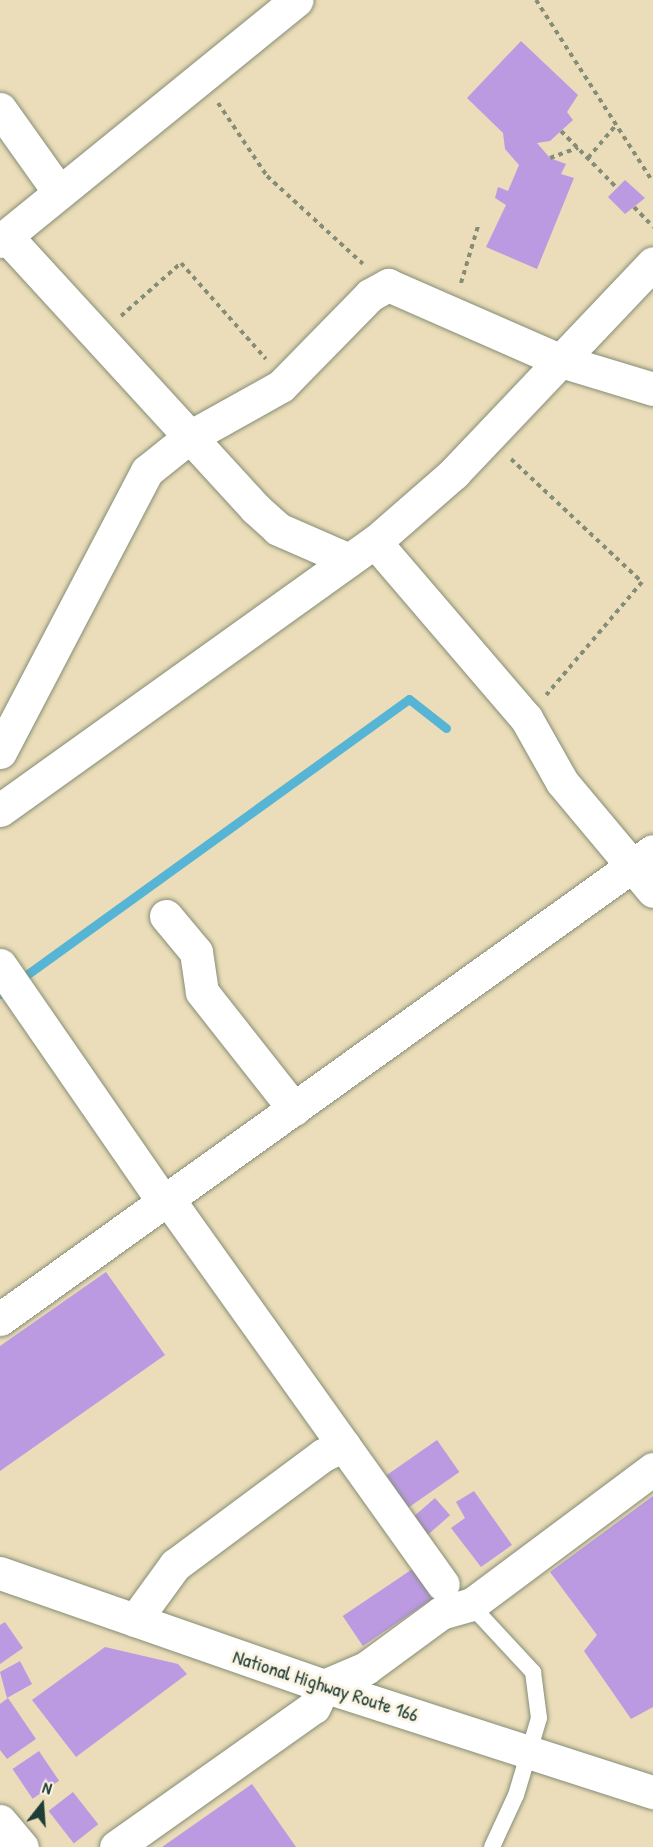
<!DOCTYPE html>
<html>
<head>
<meta charset="utf-8">
<style>
  body { margin:0 }
  #map { position:relative; width:653px; height:1847px; overflow:hidden; background:#ebddb9; font-family:"Patrick Hand",sans-serif }
  div>[style] { position:absolute }
  .stream>* { height:9px; margin:-4.5px; padding:0 4.5px; transform-origin:4.5px; border-radius:4.5px; background:#56b4d4 }
  .building>* { inset:0; background:#bb9ae2; transform-origin:0 0 }
  .path>* { height:4px; margin-top:-2px; transform-origin:0; background:repeating-linear-gradient(90deg,#858d76 0 4.5px,transparent 0 9px) }
  .roads { filter:drop-shadow(0 0 2px #858d76) drop-shadow(0 0 2px #858d76) }
  .lane>* { height:16px; margin:-8px; padding:0 8px; transform-origin:8px; border-radius:8px; background:#fff }
  .street>* { height:33px; margin:-16.5px; padding:0 16.5px; transform-origin:16.5px; border-radius:16.5px; background:#fff }
  .secondary>* { height:33px; margin:-16.5px; padding:0 16.5px; transform-origin:16.5px; border-radius:16.5px; background:#fff }
  .highway>* { height:33px; margin:-16.5px; padding:0 16.5px; transform-origin:16.5px; border-radius:16.5px; background:#fff }
  span { translate:-50% -50%; white-space:nowrap; text-align:center; line-height:1.15; -webkit-text-stroke:6px #fcf5e5; paint-order:stroke }
  .street-label { font-size:20px; color:#1f3d34 }
  .north { position:absolute; left:12px; top:1775px; width:60px; height:60px; -webkit-text-stroke:4px #fcf5e5; paint-order:stroke; rotate:17deg; font-size:16px; font-weight:700; line-height:24px; text-align:center; color:#1f3d34 }
  .north::after { content:''; display:block; margin:auto; width:21px; height:27px; background:#1f3d34; clip-path:polygon(50% 0,100% 100%,50% 72%,0 100%) }
</style>
</head>
<body>
<div id="map">
  <div class="stream">
    <i style="left:0;top:994px;width:504px;rotate:-35.8deg"></i>
    <i style="left:409px;top:699px;width:47px;rotate:38.1deg"></i>
  </div>
  <div class="building">
    <i style="clip-path:polygon(521px 41px,578px 95px,567px 112px,573px 120px,550px 141px,537px 143px,550px 158px,566px 164px,561px 174px,574px 178px,537px 269px,486px 247px,506px 205px,495px 198px,498px 187px,508px 191px,519px 165px,505px 149px,503px 133px,467px 98px)"></i>
    <i style="clip-path:polygon(625px 180px,645px 198px,625px 214px,608px 197px)"></i>
    <i style="clip-path:polygon(106px 1272px,165px 1355px,0 1471px,0 1346px)"></i>
    <i style="left:437px;top:1440px;width:39px;height:62px;rotate:55deg"></i>
    <i style="clip-path:polygon(474px 1491px,512px 1545px,481px 1567px,451px 1528px,465px 1518px,456px 1502px)"></i>
    <i style="clip-path:polygon(653px 1496px,653px 1707px,631px 1719px,584px 1651px,597px 1635px,550px 1572px)"></i>
    <i style="left:435px;top:1498px;width:23px;height:30px;rotate:49deg"></i>
    <i style="left:414px;top:1568px;width:36px;height:86px;rotate:56deg"></i>
    <i style="clip-path:polygon(5px 1622px,23px 1648px,0 1664px,0 1625px)"></i>
    <i style="clip-path:polygon(105px 1647px,178px 1664px,187px 1674px,76px 1757px,32px 1700px)"></i>
    <i style="clip-path:polygon(20px 1661px,32px 1684px,7px 1698px,0 1672px)"></i>
    <i style="clip-path:polygon(8px 1698px,36px 1739px,7px 1759px,0 1750px,0 1704px)"></i>
    <i style="left:39px;top:1751px;width:36px;height:32px;rotate:56deg"></i>
    <i style="clip-path:polygon(252px 1784px,296px 1847px,162px 1847px)"></i>
    <i style="left:73px;top:1792px;width:41px;height:31px;rotate:52deg"></i>
  </div>
  <div class="path">
    <i style="left:536px;top:0;width:216px;rotate:57.3deg"></i>
    <i style="left:218px;top:103px;width:88px;rotate:56.1deg"></i>
    <i style="left:267px;top:176px;width:130px;rotate:42.5deg"></i>
    <i style="left:561px;top:131px;width:80px;rotate:45.5deg"></i>
    <i style="left:550px;top:158px;width:30px;rotate:-20deg"></i>
    <i style="left:588px;top:158px;width:43px;rotate:-49.7deg"></i>
    <i style="left:634px;top:207px;width:28px;rotate:46deg"></i>
    <i style="left:461px;top:283px;width:59px;rotate:-73.4deg"></i>
    <i style="left:121px;top:316px;width:80px;rotate:-41.5deg"></i>
    <i style="left:181px;top:263px;width:128px;rotate:48.5deg"></i>
    <i style="left:511px;top:459px;width:180px;rotate:43.2deg"></i>
    <i style="left:642px;top:582px;width:148px;rotate:130.3deg"></i>
  </div>
  <div class="roads">
    <div class="lane">
      <i style="left:468px;top:1602px;width:96px;rotate:47.1deg"></i>
      <i style="left:533px;top:1672px;width:46px;rotate:82.6deg"></i>
      <i style="left:539px;top:1718px;width:80px;rotate:106.6deg"></i>
      <i style="left:516px;top:1795px;width:57px;rotate:114.8deg"></i>
    </div>
    <div class="street">
      <i style="left:0;top:109px;width:102px;rotate:54.6deg"></i>
      <i style="left:6px;top:236px;width:369px;rotate:47.5deg"></i>
      <i style="left:255px;top:508px;width:31px;rotate:42deg"></i>
      <i style="left:278px;top:529px;width:77px;rotate:23.6deg"></i>
      <i style="left:375px;top:542px;width:232px;rotate:49.4deg"></i>
      <i style="left:526px;top:718px;width:73px;rotate:60.6deg"></i>
      <i style="left:562px;top:782px;width:142px;rotate:50.1deg"></i>
      <i style="left:0;top:752px;width:317px;rotate:-62.4deg"></i>
      <i style="left:147px;top:471px;width:53px;rotate:-38.8deg"></i>
      <i style="left:188px;top:438px;width:107px;rotate:-29.2deg"></i>
      <i style="left:281px;top:386px;width:127px;rotate:-45.6deg"></i>
      <i style="left:370px;top:295px;width:21px;rotate:-29deg"></i>
      <i style="left:388px;top:285px;width:189px;rotate:23.7deg"></i>
      <i style="left:561px;top:361px;width:96px;rotate:16.9deg"></i>
      <i style="left:0;top:810px;width:461px;rotate:-35.6deg"></i>
      <i style="left:375px;top:542px;width:105px;rotate:-41.1deg"></i>
      <i style="left:454px;top:473px;width:289px;rotate:-46.5deg"></i>
      <i style="left:166px;top:916px;width:47px;rotate:50.2deg"></i>
      <i style="left:196px;top:952px;width:40px;rotate:81.5deg"></i>
      <i style="left:202px;top:992px;width:149px;rotate:51.8deg"></i>
      <i style="left:0;top:965px;width:289px;rotate:55.4deg"></i>
      <i style="left:168px;top:1199px;width:473px;rotate:54.5deg"></i>
      <i style="left:0;top:1319px;width:803px;rotate:-35.63deg"></i>
      <i style="left:135px;top:1620px;width:68px;rotate:-54deg"></i>
      <i style="left:175px;top:1565px;width:184px;rotate:-36.6deg"></i>
      <i style="left:323px;top:1455px;width:23px;rotate:-25deg"></i>
      <i style="left:0;top:1821px;width:34px;rotate:50deg"></i>
      <i style="left:116px;top:1847px;width:242px;rotate:-35.3deg"></i>
      <i style="left:314px;top:1707px;width:23px;rotate:-65deg"></i>
      <i style="left:324px;top:1686px;width:46px;rotate:-23.2deg"></i>
      <i style="left:366px;top:1668px;width:93px;rotate:-36.3deg"></i>
      <i style="left:441px;top:1613px;width:32px;rotate:-16deg"></i>
      <i style="left:472px;top:1604px;width:226px;rotate:-36.7deg"></i>
    </div>
    <div class="secondary">
      <i style="left:0;top:241px;width:382px;rotate:-39.1deg"></i>
    </div>
    <div class="highway">
      <i style="left:0;top:1573px;width:343px;rotate:19.2deg"></i>
      <i style="left:324px;top:1686px;width:346px;rotate:17.9deg"></i>
    </div>
  </div>
  <div class="street-label">
    <span style="left:326px;top:1685px;rotate:18deg">National Highway Route 166</span>
  </div>
  <div class="north">N</div>
</div>
</body>
</html>
